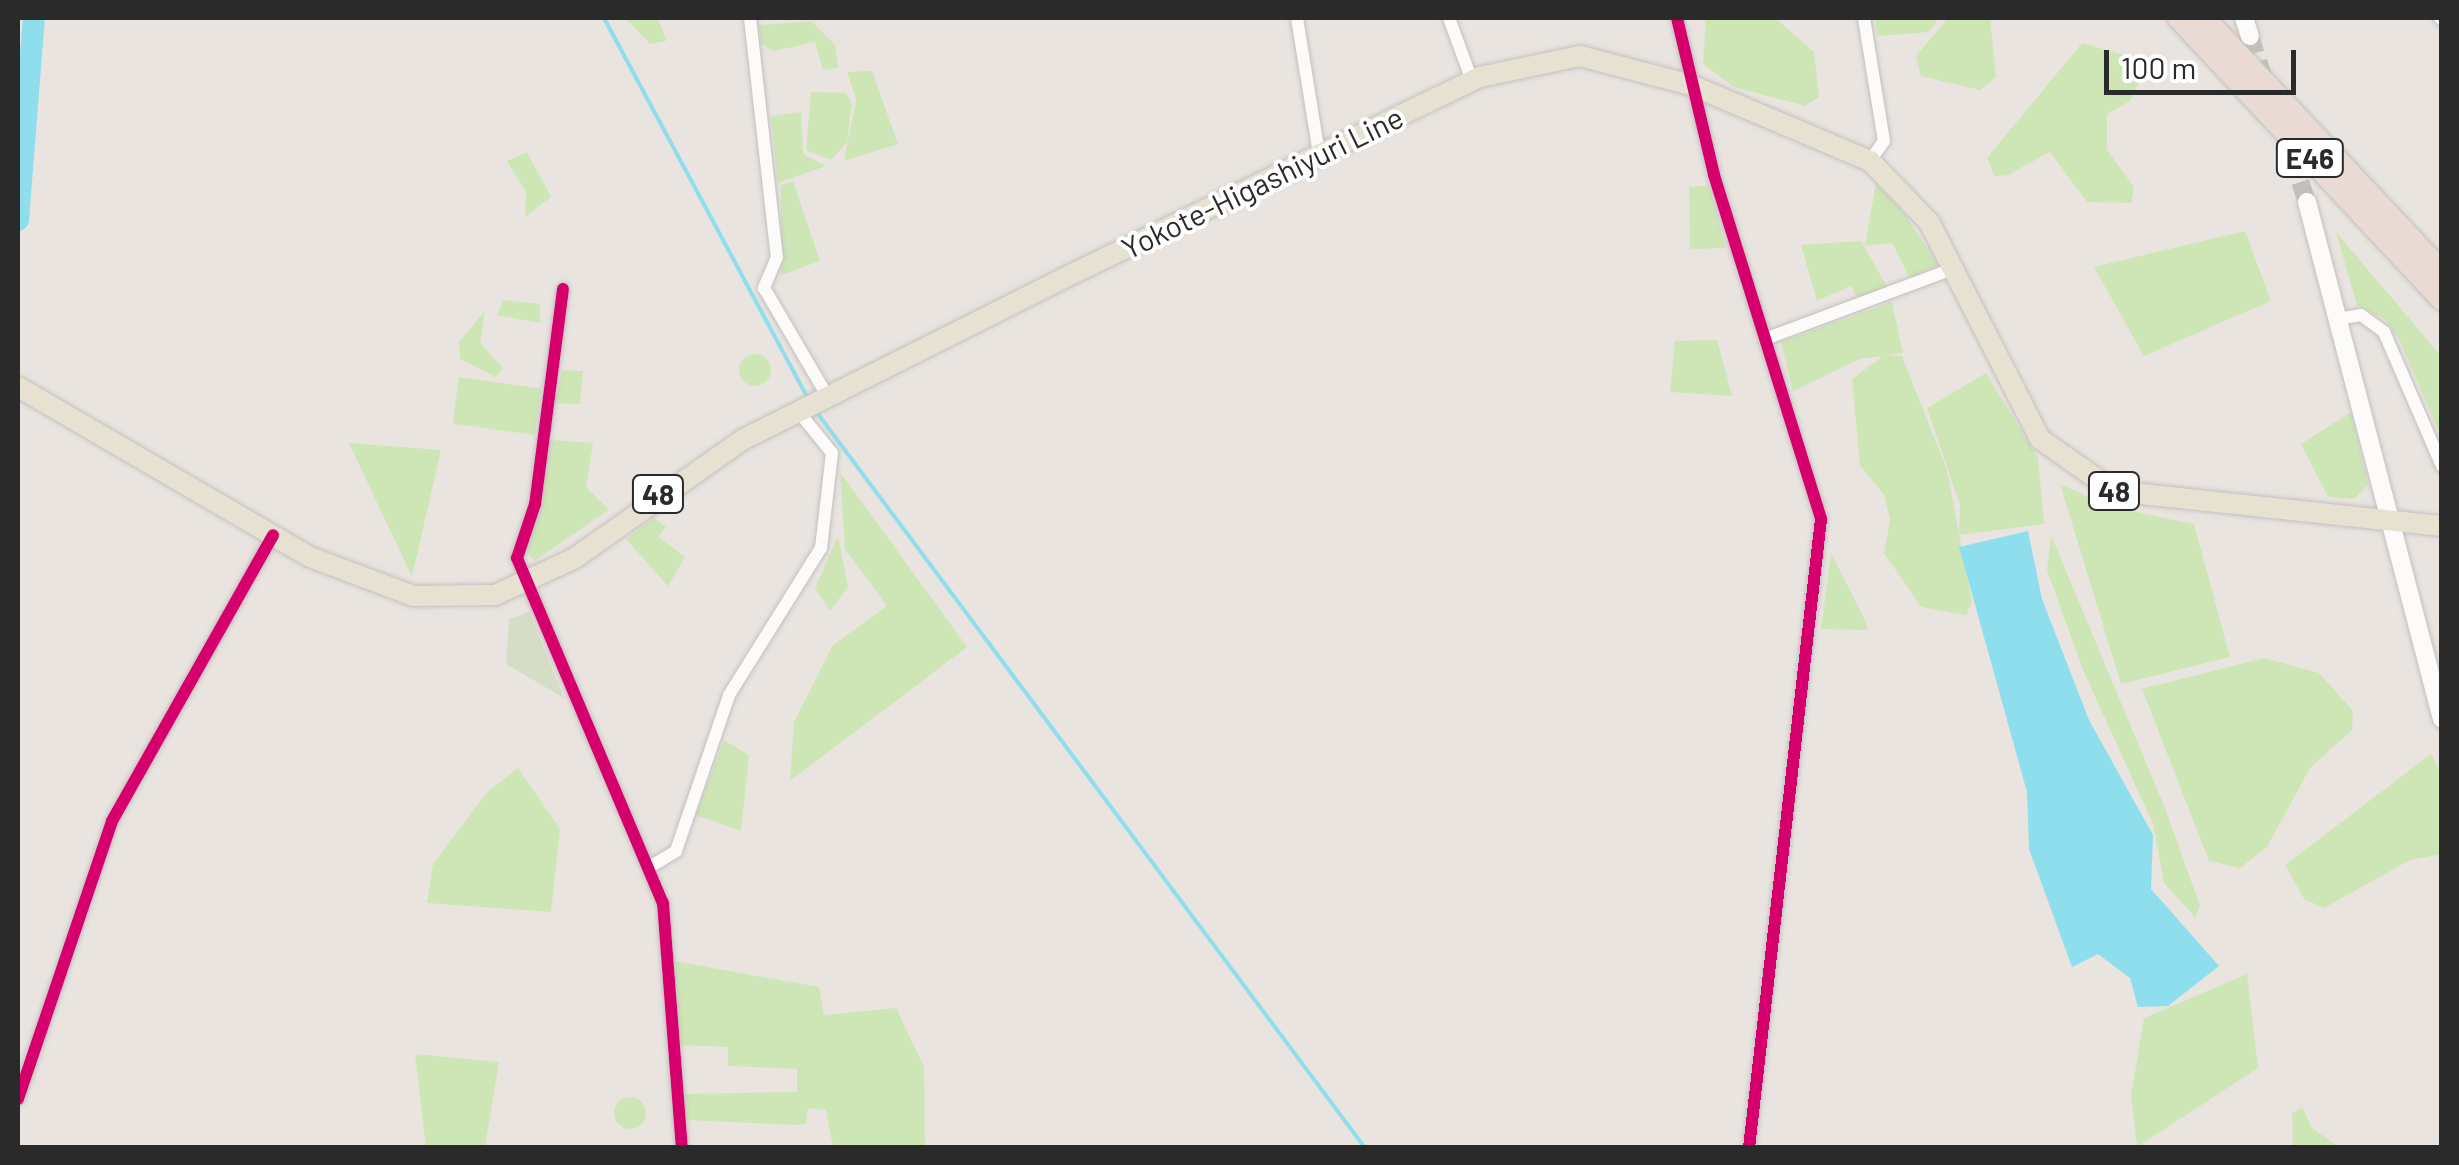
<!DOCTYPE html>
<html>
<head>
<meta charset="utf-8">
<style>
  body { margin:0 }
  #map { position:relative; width:2459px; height:1165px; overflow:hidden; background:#e9e4df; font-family:Barlow,sans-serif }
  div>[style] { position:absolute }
  .green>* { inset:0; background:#cee6b6; transform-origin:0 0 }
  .round { border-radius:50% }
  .cemetery>* { inset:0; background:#d6ddc6 }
  .water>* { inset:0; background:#8fdeee }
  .stream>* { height:4px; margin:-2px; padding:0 2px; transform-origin:2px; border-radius:2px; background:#8fdeee }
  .river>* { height:22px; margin:-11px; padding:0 11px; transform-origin:11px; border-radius:11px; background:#8fdeee }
  .secondary-tunnel>* { height:18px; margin-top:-9px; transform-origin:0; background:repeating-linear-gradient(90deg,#c3bfbb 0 18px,transparent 0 27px) }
  .roads { filter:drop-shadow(0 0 2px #c2c1c1) drop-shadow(0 0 2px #c2c1c1) }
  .street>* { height:12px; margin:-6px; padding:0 6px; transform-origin:6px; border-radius:6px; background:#fcfbfa }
  .secondary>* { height:18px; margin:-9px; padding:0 9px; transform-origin:9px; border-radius:9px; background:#fcfbfa }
  .primary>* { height:20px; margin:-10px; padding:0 10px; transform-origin:10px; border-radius:10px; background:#e7e1d2 }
  .highway>* { height:22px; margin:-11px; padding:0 11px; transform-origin:11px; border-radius:11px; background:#e9dbd3 }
  .cycleway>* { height:12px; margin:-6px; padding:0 6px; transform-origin:6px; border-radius:6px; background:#d6006c }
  span { translate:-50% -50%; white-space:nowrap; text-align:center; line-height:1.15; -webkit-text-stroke:8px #fff; paint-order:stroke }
  .shield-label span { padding:2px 8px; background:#fff; border:2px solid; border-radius:8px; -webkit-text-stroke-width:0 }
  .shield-label { font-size:28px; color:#2a2a2a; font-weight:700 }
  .street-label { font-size:30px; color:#2a2a2a }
  .frame { position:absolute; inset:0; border:20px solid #2a2a2a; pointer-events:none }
  .scale { position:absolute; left:2104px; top:50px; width:192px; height:45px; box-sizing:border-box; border:5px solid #2a2a2a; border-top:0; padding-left:12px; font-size:30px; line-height:35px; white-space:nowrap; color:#2a2a2a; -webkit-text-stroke:8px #fff; paint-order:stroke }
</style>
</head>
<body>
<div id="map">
  <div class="green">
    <i style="clip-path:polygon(625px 18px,658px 18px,666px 41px,650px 44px)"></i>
    <i style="clip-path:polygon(1775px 18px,1814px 52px,1819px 97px,1805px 106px,1734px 87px,1703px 64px,1706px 18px)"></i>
    <i style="clip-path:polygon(1875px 18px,1939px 18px,1929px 32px,1878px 36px)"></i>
    <i style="clip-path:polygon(1948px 18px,1990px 18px,1996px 77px,1980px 90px,1921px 76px,1916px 56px)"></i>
    <i style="clip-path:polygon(811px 21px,835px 45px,838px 68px,823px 70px,815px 42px,774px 51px,761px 44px,759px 25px)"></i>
    <i style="clip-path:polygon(2082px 43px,2127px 56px,2142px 76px,2130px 101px,2107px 114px,2107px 150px,2134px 187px,2131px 203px,2087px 202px,2050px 152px,2008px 175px,1994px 176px,1987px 158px)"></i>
    <i style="clip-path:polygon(872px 71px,898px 144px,844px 161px,856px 100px,847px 72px)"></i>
    <i style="clip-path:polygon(811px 92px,846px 93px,852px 103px,847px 142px,831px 160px,806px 150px)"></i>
    <i style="clip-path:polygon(801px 112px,803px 154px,826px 166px,778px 183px,771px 116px)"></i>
    <i style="clip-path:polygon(527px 152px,551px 197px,525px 217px,526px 192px,507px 161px)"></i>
    <i style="clip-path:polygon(793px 181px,820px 261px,781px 275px,781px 185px)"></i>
    <i style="clip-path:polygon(1876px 183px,1905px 215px,1939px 265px,1910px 278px,1892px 243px,1865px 246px)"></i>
    <i style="clip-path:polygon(1709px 185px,1726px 248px,1690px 249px,1689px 187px)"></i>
    <i style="clip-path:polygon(2245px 231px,2271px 301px,2144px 356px,2094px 267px)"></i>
    <i style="clip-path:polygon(2336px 232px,2441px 356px,2441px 436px,2400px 341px,2386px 320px,2357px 305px)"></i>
    <i style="clip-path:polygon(1861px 241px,1887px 287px,1857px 298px,1851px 286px,1817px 301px,1801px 245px)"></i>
    <i style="clip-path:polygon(503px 300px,540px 304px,540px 323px,497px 315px)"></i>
    <i style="clip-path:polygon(1892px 302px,1903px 353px,1860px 359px,1793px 391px,1781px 342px)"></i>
    <i style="clip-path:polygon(485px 311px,480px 343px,503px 368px,496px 377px,460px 359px,459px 342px)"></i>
    <i style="clip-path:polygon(1717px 340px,1732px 396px,1670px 392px,1675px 341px)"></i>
    <i class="round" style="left:739px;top:354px;width:32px;height:32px"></i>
    <i style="clip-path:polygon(1884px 355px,1902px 356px,1947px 470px,1972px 602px,1966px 615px,1921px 607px,1884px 553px,1890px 520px,1884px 495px,1860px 465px,1852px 379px)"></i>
    <i style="clip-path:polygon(563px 370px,583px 371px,580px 404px,554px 403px)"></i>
    <i style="clip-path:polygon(1986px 373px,2038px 458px,2044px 524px,1959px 535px,1960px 505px,1927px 408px)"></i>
    <i style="left:459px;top:377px;width:83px;height:47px;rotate:8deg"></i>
    <i style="clip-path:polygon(2351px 412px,2368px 485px,2354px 499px,2328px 497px,2301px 444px)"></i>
    <i style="clip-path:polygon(550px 440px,593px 443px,586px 487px,609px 510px,534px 561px,527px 552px)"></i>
    <i style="clip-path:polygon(349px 443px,441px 450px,412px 577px)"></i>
    <i style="clip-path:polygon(840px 472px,967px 647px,790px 781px,794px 722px,833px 645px,887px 606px,845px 549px)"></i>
    <i style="clip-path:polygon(2060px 484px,2111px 507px,2194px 524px,2230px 657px,2121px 684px)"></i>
    <i style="clip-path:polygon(654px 518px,666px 527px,658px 537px,685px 557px,668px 586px,626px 539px)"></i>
    <i style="clip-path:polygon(2051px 535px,2165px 808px,2200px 906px,2195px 917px,2164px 883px,2153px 824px,2083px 670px,2047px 570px)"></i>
    <i style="clip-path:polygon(838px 536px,848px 587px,830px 611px,815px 588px)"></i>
    <i style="clip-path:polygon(1831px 553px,1863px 616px,1868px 630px,1821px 629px)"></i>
    <i style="clip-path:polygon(2264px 658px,2319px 673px,2353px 711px,2352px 730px,2310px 768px,2267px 847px,2240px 868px,2209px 861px,2142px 689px)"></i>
    <i style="clip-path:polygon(724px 740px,749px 755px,741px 831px,696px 815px)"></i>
    <i style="clip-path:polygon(2431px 754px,2441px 775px,2441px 854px,2410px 860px,2324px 908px,2304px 899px,2285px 865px)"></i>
    <i style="clip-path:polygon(518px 768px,560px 829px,551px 912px,427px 903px,433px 864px,488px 791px)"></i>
    <i style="clip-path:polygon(674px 961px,819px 987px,824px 1015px,896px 1008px,924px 1067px,925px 1147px,833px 1147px,826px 1110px,808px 1108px,806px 1124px,795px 1125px,687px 1120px,684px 1094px,797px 1092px,797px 1069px,728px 1066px,728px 1047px,677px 1045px)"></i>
    <i style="clip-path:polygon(2247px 974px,2258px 1068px,2137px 1147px,2131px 1096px,2144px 1018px)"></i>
    <i style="clip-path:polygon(415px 1054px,499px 1062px,485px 1147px,426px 1147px)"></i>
    <i class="round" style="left:614px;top:1097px;width:32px;height:32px"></i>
    <i style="clip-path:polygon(2302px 1107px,2312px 1128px,2339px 1147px,2293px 1147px,2292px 1113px)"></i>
  </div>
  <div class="cemetery">
    <i style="clip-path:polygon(529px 612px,564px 698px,506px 664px,509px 619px)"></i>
  </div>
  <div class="water">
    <i style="clip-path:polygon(2028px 531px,2042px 599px,2089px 720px,2153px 835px,2151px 889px,2219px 966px,2168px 1006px,2138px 1007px,2130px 978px,2098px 954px,2072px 967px,2029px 849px,2027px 792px,1959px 547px)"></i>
  </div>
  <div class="stream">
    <i style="left:604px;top:18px;width:427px;rotate:61.8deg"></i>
    <i style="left:815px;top:410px;width:920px;rotate:53.3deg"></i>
  </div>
  <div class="river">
    <i style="left:18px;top:220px;width:203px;rotate:-85.5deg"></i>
  </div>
  <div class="secondary-tunnel">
    <i style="left:2250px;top:36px;width:45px;rotate:72deg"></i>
    <i style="left:2283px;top:131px;width:75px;rotate:71.3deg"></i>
  </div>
  <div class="roads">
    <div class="street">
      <i style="left:750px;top:18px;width:241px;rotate:83.6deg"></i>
      <i style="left:777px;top:257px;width:34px;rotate:113deg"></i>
      <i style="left:764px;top:288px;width:126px;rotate:59.6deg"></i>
      <i style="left:1297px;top:18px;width:138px;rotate:80.8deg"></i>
      <i style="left:1449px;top:18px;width:67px;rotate:69.9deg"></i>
      <i style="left:1677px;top:18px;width:161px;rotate:76.7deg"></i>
      <i style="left:1714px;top:175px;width:360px;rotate:72.7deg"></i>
      <i style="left:1821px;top:519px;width:633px;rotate:96.53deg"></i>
      <i style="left:1864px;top:18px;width:125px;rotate:80.8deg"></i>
      <i style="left:1884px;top:141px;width:24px;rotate:125deg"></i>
      <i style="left:2440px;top:18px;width:3px;rotate:45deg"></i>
      <i style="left:563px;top:289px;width:217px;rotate:97.4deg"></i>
      <i style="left:535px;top:504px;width:57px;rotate:108.4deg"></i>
      <i style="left:517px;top:558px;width:375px;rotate:67.1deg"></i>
      <i style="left:663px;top:903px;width:246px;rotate:85.6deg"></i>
      <i style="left:2343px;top:318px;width:18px;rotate:-9deg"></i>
      <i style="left:2361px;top:315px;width:29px;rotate:36deg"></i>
      <i style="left:2384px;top:332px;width:146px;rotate:66.6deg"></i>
      <i style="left:1765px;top:339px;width:200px;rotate:-20.5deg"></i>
      <i style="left:648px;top:868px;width:33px;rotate:-31deg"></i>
      <i style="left:676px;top:851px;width:165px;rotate:-71.2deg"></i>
      <i style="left:729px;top:695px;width:173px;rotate:-58deg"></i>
      <i style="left:821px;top:548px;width:96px;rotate:-83.4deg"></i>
      <i style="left:832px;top:453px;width:54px;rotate:-129deg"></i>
      <i style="left:18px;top:1099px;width:293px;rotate:-71.3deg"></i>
      <i style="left:112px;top:821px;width:328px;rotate:-60.6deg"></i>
    </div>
    <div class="secondary">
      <i style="left:2244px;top:18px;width:19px;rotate:72deg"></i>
      <i style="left:2307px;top:202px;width:534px;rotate:75.37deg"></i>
    </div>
    <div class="primary">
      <i style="left:18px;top:387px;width:338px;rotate:30.2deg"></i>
      <i style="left:310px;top:557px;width:111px;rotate:20.6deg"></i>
      <i style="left:414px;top:596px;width:81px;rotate:-0.7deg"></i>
      <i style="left:495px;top:595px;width:88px;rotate:-24.8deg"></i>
      <i style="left:575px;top:558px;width:207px;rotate:-35.2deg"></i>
      <i style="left:744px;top:439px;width:358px;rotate:-26.7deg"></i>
      <i style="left:1064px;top:278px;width:462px;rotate:-25.8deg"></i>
      <i style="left:1480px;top:77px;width:102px;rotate:-11.9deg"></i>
      <i style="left:1580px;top:56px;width:115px;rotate:14.6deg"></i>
      <i style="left:1691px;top:85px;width:194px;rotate:23deg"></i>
      <i style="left:1870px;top:161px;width:85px;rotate:46deg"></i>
      <i style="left:1929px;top:222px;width:244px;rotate:62.9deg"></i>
      <i style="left:2040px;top:439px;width:90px;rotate:35.1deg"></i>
      <i style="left:2114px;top:491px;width:330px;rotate:6.1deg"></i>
    </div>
    <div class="highway">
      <i style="left:2179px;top:18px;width:385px;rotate:46.9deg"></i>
      <i style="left:2204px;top:18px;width:348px;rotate:46.9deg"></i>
    </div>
  </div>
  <div class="cycleway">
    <i style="left:1677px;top:18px;width:161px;rotate:76.7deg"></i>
    <i style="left:1714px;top:175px;width:360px;rotate:72.7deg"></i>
    <i style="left:1821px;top:519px;width:633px;rotate:96.53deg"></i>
    <i style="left:563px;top:289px;width:217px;rotate:97.4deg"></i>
    <i style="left:535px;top:504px;width:57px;rotate:108.4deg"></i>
    <i style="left:517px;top:558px;width:375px;rotate:67.1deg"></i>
    <i style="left:663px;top:903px;width:246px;rotate:85.6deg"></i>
    <i style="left:18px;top:1099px;width:293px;rotate:-71.3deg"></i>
    <i style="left:112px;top:821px;width:328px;rotate:-60.6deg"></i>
  </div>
  <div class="shield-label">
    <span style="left:2310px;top:158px">E46</span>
    <span style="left:2114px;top:491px">48</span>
    <span style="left:658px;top:494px">48</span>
  </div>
  <div class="street-label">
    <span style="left:1262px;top:182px;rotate:-26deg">Yokote-Higashiyuri Line</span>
  </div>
  <div class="frame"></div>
  <div class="scale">100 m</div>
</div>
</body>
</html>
